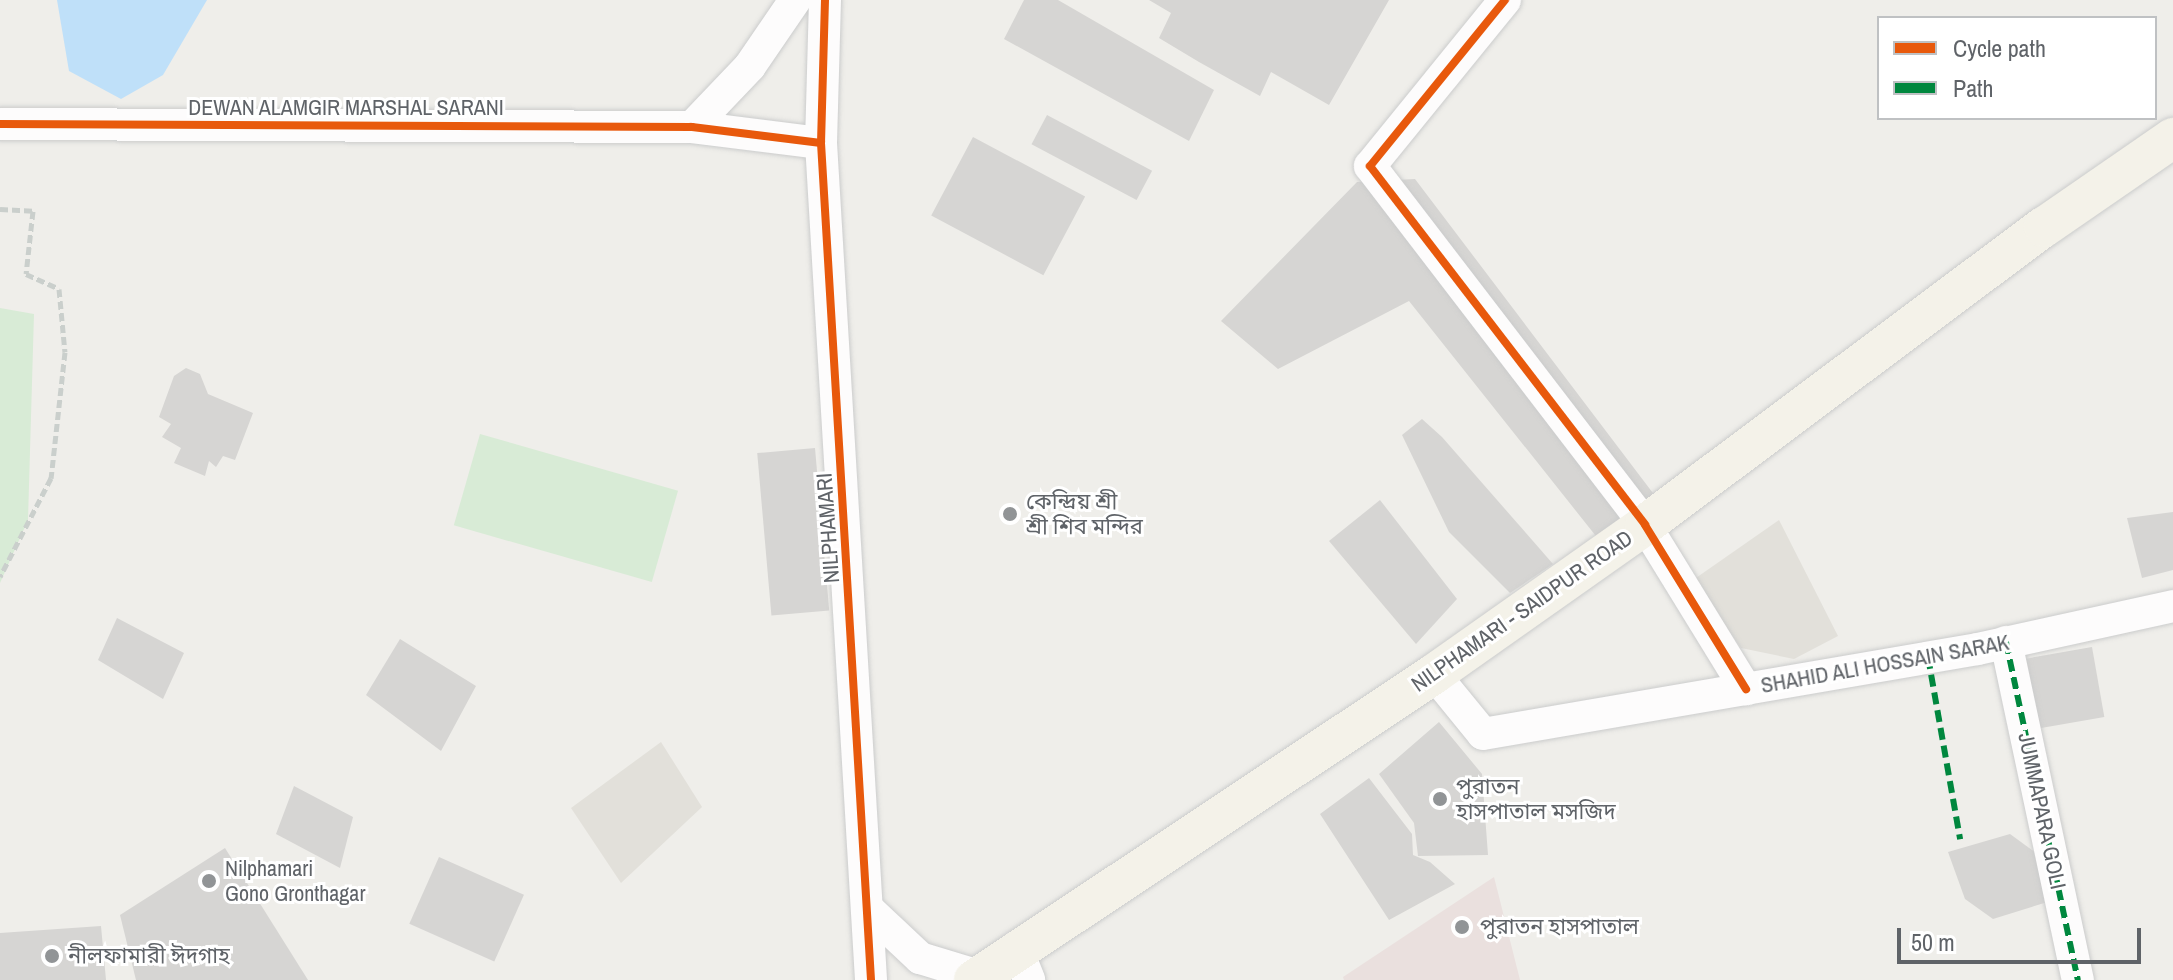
<!DOCTYPE html>
<html>
<head>
<meta charset="utf-8">
<style>
  body { margin:0 }
  #map { position:relative; width:2173px; height:980px; overflow:hidden; background:#efeeea; font-family:"Archivo Narrow","Noto Sans Bengali",sans-serif }
  div>[style] { position:absolute }
  .education>* { inset:0; background:#e2e0da }
  .medical>* { inset:0; background:#eae0de }
  .green>* { inset:0; background:#d8ebd6; transform-origin:0 0 }
  .water>* { inset:0; background:#bfe0f9 }
  .building>* { inset:0; background:#d6d5d3; transform-origin:0 0 }
  .path>* { height:5px; margin-top:-2.5px; transform-origin:0; background:repeating-linear-gradient(90deg,#cacfcc 0 8px,transparent 0 12px) }
  .roads { filter:drop-shadow(0 0 2px #cbcccc) drop-shadow(0 0 2px #cbcccc) }
  .minor>* { height:32px; margin:-16px; padding:0 16px; transform-origin:16px; border-radius:16px; background:#fdfcfc }
  .major>* { height:40px; margin:-20px; padding:0 20px; transform-origin:20px; border-radius:20px; background:#f4f2e9 }
  .quiet>* { height:6px; margin-top:-3px; transform-origin:0; background:repeating-linear-gradient(90deg,#00873e 0 12px,transparent 0 18px) }
  .cycleway>* { height:8px; margin:-4px; padding:0 4px; transform-origin:4px; border-radius:4px; background:#e8590c }
  .dots>* { width:22px; height:22px; translate:-50% -50%; box-sizing:border-box; border:4px solid #fff; border-radius:50% }
  span { translate:-50% -50%; white-space:nowrap; text-align:center; line-height:1.15; -webkit-text-stroke:6px #fff; paint-order:stroke }
  .street-label { font-size:22px; color:#5f6368 }
  .poi-label { font-size:22px; color:#5f6368 }
  .left { translate:0 -50%; text-align:left }
  .legend { position:absolute; left:1877px; top:16px; width:280px; height:104px; box-sizing:border-box; background:#fff; border:2px solid #bfc1c3; margin:0; padding:10px 14px; list-style:none; font-size:24px; color:#5f6368 }
  .legend li { display:flex; align-items:center; gap:16px; height:40px }
  .legend b { width:40px; border:2px solid #bfc1c3 }
  .scale { position:absolute; left:1897px; top:928px; width:244px; height:36px; box-sizing:border-box; border:4px solid #5f6368; border-top:0; padding-left:10px; font-size:24px; line-height:28px; white-space:nowrap; color:#5f6368; -webkit-text-stroke:6px #fff; paint-order:stroke }
</style>
</head>
<body>
<div id="map">
  <div class="education">
    <i style="clip-path:polygon(1779px 520px,1838px 636px,1794px 659px,1741px 648px,1693px 580px)"></i>
    <i style="clip-path:polygon(661px 742px,702px 807px,621px 883px,571px 808px)"></i>
  </div>
  <div class="medical">
    <i style="clip-path:polygon(1494px 877px,1520px 980px,1344px 980px,1343px 977px)"></i>
  </div>
  <div class="green">
    <i style="clip-path:polygon(0 308px,34px 314px,28px 520px,0 583px)"></i>
    <i style="left:480px;top:434px;width:206px;height:95px;rotate:16deg"></i>
  </div>
  <div class="water">
    <i style="clip-path:polygon(57px 0,207px 0,163px 75px,121px 99px,69px 71px)"></i>
  </div>
  <div class="building">
    <i style="clip-path:polygon(1024px 0,1058px 0,1214px 90px,1189px 141px,1004px 39px)"></i>
    <i style="clip-path:polygon(1149px 0,1389px 0,1329px 105px,1271px 72px,1260px 96px,1199px 62px,1159px 38px,1171px 13px)"></i>
    <i style="left:1047px;top:115px;width:119px;height:33px;rotate:28deg"></i>
    <i style="left:973px;top:137px;width:127px;height:89px;rotate:28deg"></i>
    <i style="clip-path:polygon(1415px 179px,1665px 509px,1607px 550px,1409px 301px,1278px 369px,1221px 321px,1357px 182px)"></i>
    <i style="clip-path:polygon(186px 368px,200px 374px,208px 394px,253px 413px,235px 460px,223px 456px,216px 467px,209px 461px,205px 476px,174px 463px,181px 448px,162px 437px,171px 424px,159px 417px,174px 376px)"></i>
    <i style="clip-path:polygon(1422px 419px,1442px 437px,1553px 564px,1510px 593px,1449px 532px,1402px 435px)"></i>
    <i style="left:815px;top:448px;width:163px;height:58px;rotate:85deg"></i>
    <i style="clip-path:polygon(1380px 500px,1457px 599px,1416px 644px,1329px 541px)"></i>
    <i style="clip-path:polygon(2173px 512px,2173px 570px,2142px 578px,2127px 518px)"></i>
    <i style="clip-path:polygon(117px 618px,184px 653px,163px 699px,98px 660px)"></i>
    <i style="clip-path:polygon(400px 639px,476px 686px,441px 751px,366px 695px)"></i>
    <i style="left:2092px;top:647px;width:71px;height:67px;rotate:80deg"></i>
    <i style="clip-path:polygon(1439px 722px,1482px 774px,1488px 855px,1418px 856px,1414px 823px,1379px 774px)"></i>
    <i style="clip-path:polygon(1369px 778px,1412px 834px,1413px 855px,1430px 862px,1455px 884px,1389px 920px,1320px 814px)"></i>
    <i style="clip-path:polygon(294px 786px,353px 817px,340px 868px,276px 834px)"></i>
    <i style="clip-path:polygon(2010px 834px,2040px 856px,2054px 900px,1993px 919px,1965px 899px,1948px 852px)"></i>
    <i style="clip-path:polygon(225px 848px,308px 980px,136px 980px,120px 915px)"></i>
    <i style="left:439px;top:857px;width:93px;height:73px;rotate:24deg"></i>
    <i style="clip-path:polygon(101px 926px,106px 980px,0 980px,0 933px)"></i>
  </div>
  <div class="path">
    <i style="left:0;top:209px;width:33px;rotate:3deg"></i>
    <i style="left:33px;top:211px;width:63px;rotate:96.3deg"></i>
    <i style="left:26px;top:274px;width:36px;rotate:24deg"></i>
    <i style="left:59px;top:289px;width:63px;rotate:84.6deg"></i>
    <i style="left:65px;top:352px;width:127px;rotate:96.3deg"></i>
    <i style="left:51px;top:478px;width:111px;rotate:117.3deg"></i>
  </div>
  <div class="roads">
    <div class="minor">
      <i style="left:825px;top:0;width:143px;rotate:91.6deg"></i>
      <i style="left:821px;top:143px;width:838px;rotate:86.58deg"></i>
      <i style="left:1505px;top:0;width:214px;rotate:129.1deg"></i>
      <i style="left:1370px;top:166px;width:452px;rotate:52.5deg"></i>
      <i style="left:1645px;top:525px;width:193px;rotate:58.4deg"></i>
      <i style="left:0;top:124px;width:692px;rotate:0.25deg"></i>
      <i style="left:692px;top:127px;width:130px;rotate:7.1deg"></i>
      <i style="left:692px;top:127px;width:84px;rotate:-46.4deg"></i>
      <i style="left:750px;top:66px;width:80px;rotate:-55.7deg"></i>
      <i style="left:2006px;top:642px;width:346px;rotate:78deg"></i>
      <i style="left:1434px;top:674px;width:77px;rotate:50.8deg"></i>
      <i style="left:1483px;top:734px;width:502px;rotate:-9.74deg"></i>
      <i style="left:1978px;top:649px;width:200px;rotate:-12.4deg"></i>
      <i style="left:870px;top:911px;width:69px;rotate:43.2deg"></i>
      <i style="left:920px;top:958px;width:62px;rotate:17deg"></i>
      <i style="left:1016px;top:947px;width:35px;rotate:68deg"></i>
    </div>
    <div class="major">
      <i style="left:974px;top:980px;width:552px;rotate:-33.63deg"></i>
      <i style="left:1434px;top:674px;width:258px;rotate:-35.2deg"></i>
      <i style="left:1645px;top:525px;width:498px;rotate:-36.8deg"></i>
      <i style="left:2044px;top:227px;width:157px;rotate:-34.6deg"></i>
    </div>
  </div>
  <div class="quiet">
    <i style="left:2006px;top:642px;width:346px;rotate:78deg"></i>
    <i style="left:1928px;top:657px;width:185px;rotate:80deg"></i>
  </div>
  <div class="cycleway">
    <i style="left:825px;top:0;width:143px;rotate:91.6deg"></i>
    <i style="left:821px;top:143px;width:838px;rotate:86.58deg"></i>
    <i style="left:1505px;top:0;width:214px;rotate:129.1deg"></i>
    <i style="left:1370px;top:166px;width:452px;rotate:52.5deg"></i>
    <i style="left:1645px;top:525px;width:193px;rotate:58.4deg"></i>
    <i style="left:0;top:124px;width:692px;rotate:0.25deg"></i>
    <i style="left:692px;top:127px;width:130px;rotate:7.1deg"></i>
  </div>
  <div class="dots">
    <i style="left:1010px;top:514px;background:#919496"></i>
    <i style="left:1440px;top:799px;background:#919496"></i>
    <i style="left:209px;top:881px;background:#919496"></i>
    <i style="left:1462px;top:927px;background:#919496"></i>
    <i style="left:52px;top:956px;background:#919496"></i>
  </div>
  <div class="street-label">
    <span style="left:346px;top:108px">DEWAN ALAMGIR MARSHAL SARANI</span>
    <span style="left:828px;top:528px;rotate:-94deg">NILPHAMARI</span>
    <span style="left:1522px;top:611px;rotate:-35deg">NILPHAMARI - SAIDPUR ROAD</span>
    <span style="left:1885px;top:664px;rotate:-10deg">SHAHID ALI HOSSAIN SARAK</span>
    <span style="left:2042px;top:811px;rotate:78deg">JUMMAPARA GOLI</span>
  </div>
  <div class="poi-label">
    <span class="left" style="left:1026px;top:514px">কেন্দ্রিয় শ্রী<br>শ্রী শিব মন্দির</span>
    <span class="left" style="left:1456px;top:799px">পুরাতন<br>হাসপাতাল মসজিদ</span>
    <span class="left" style="left:225px;top:881px">Nilphamari<br>Gono Gronthagar</span>
    <span class="left" style="left:1480px;top:927px">পুরাতন হাসপাতাল</span>
    <span class="left" style="left:68px;top:956px">নীলফামারী ঈদগাহ</span>
  </div>
  <ul class="legend">
  <li><b style="height:10px;background:#e8590c"></b>Cycle path</li>
  <li><b style="height:10px;background:#00873e"></b>Path</li>
  </ul>
  <div class="scale">50 m</div>
</div>
</body>
</html>
